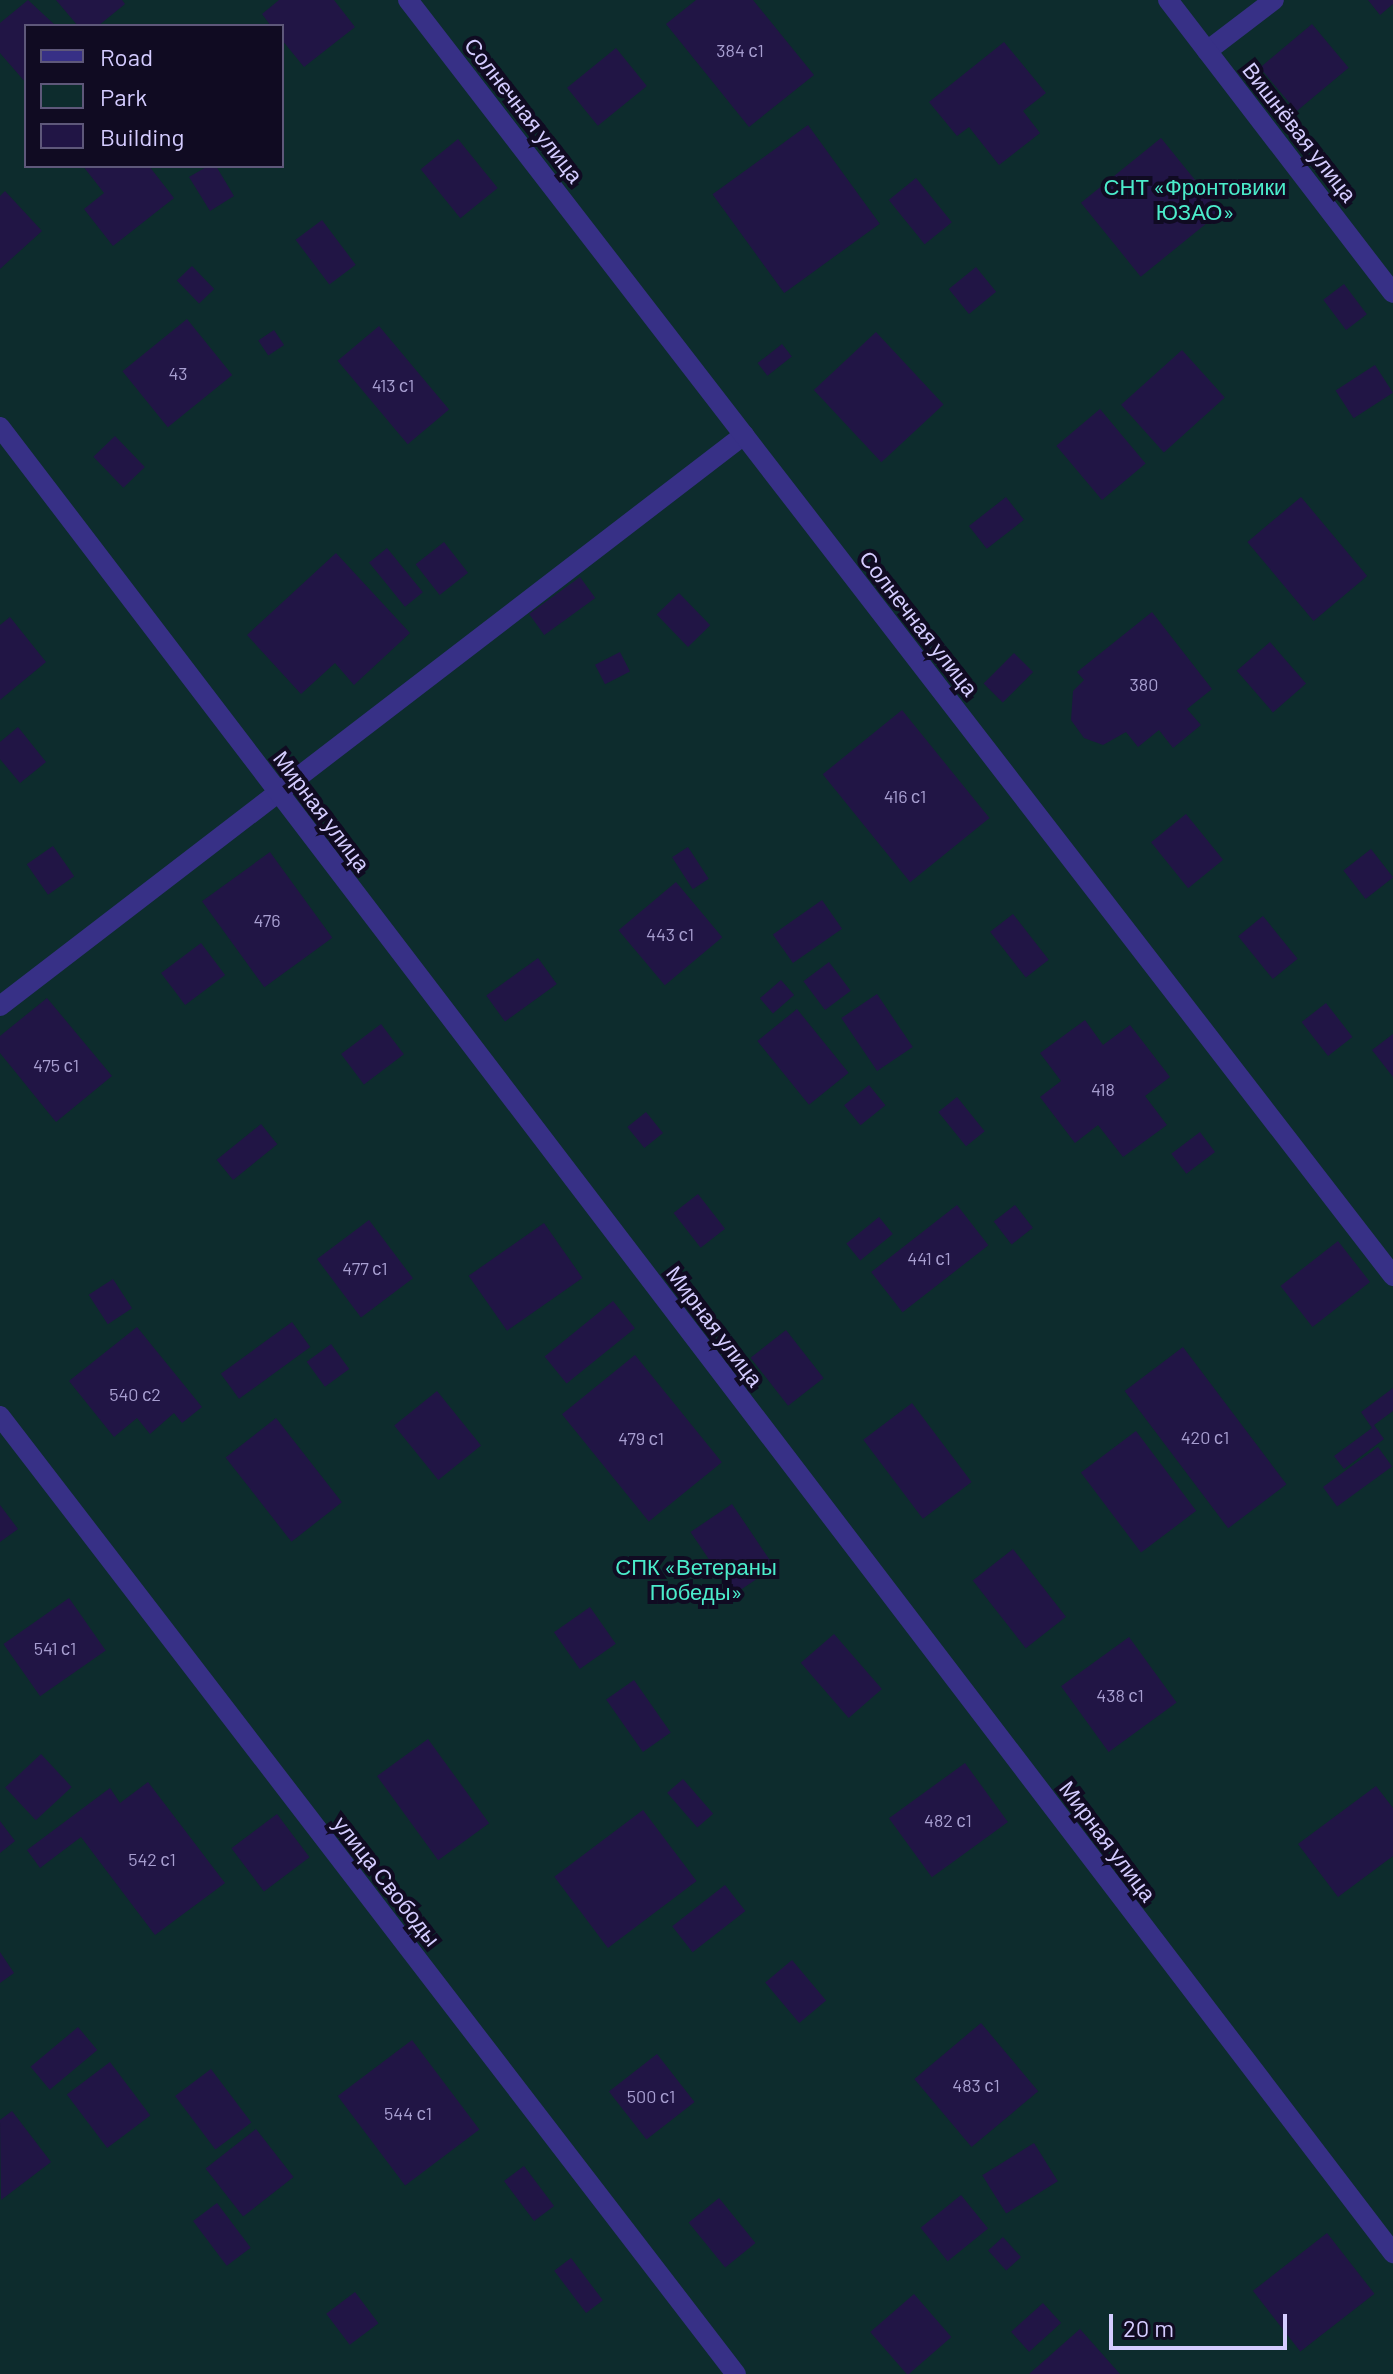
<!DOCTYPE html>
<html>
<head>
<meta charset="utf-8">
<style>
  body { margin:0 }
  #map { position:relative; width:1393px; height:2374px; overflow:hidden; background:#100b22; font-family:Barlow,sans-serif }
  div>[style] { position:absolute }
  .green>* { inset:0; background:#0d2c2d }
  .building>* { inset:0; background:#211545; transform-origin:0 0 }
  .lane>* { height:20px; margin:-10px; padding:0 10px; transform-origin:10px; border-radius:10px; background:#373086 }
  .street>* { height:20px; margin:-10px; padding:0 10px; transform-origin:10px; border-radius:10px; background:#373086 }
  span { translate:-50% -50%; white-space:nowrap; text-align:center; line-height:1.15; -webkit-text-stroke:8px #100b22; paint-order:stroke }
  .number-label { font-size:18px; color:#a79ed0 }
  .number-label span { -webkit-text-stroke-width:0 }
  .street-label { font-size:22px; color:#d4ccff }
  .park-label { font-size:22px; color:#4beccb }
  .legend { position:absolute; left:24px; top:24px; width:260px; height:144px; box-sizing:border-box; background:#100b22; border:2px solid #5e587a; margin:0; padding:10px 14px; list-style:none; font-size:24px; color:#d4ccff }
  .legend li { display:flex; align-items:center; gap:16px; height:40px }
  .legend b { width:40px; border:2px solid #5e587a }
  .scale { position:absolute; left:1109px; top:2314px; width:178px; height:36px; box-sizing:border-box; border:4px solid #d4ccff; border-top:0; padding-left:10px; font-size:24px; line-height:28px; white-space:nowrap; color:#d4ccff; -webkit-text-stroke:6px #100b22; paint-order:stroke }
</style>
</head>
<body>
<div id="map">
  <div class="green">
    <i style="clip-path:polygon(evenodd,0 0,1393px 0,1393px 2374px,0 2374px,0 0,26px 26px,282px 26px,282px 166px,26px 166px,26px 26px)"></i>
  </div>
  <div class="building">
    <i style="clip-path:polygon(28px 0,56px 26px,26px 26px,26px 83px,0 53px,0 23px)"></i>
    <i style="clip-path:polygon(56px 0,122px 0,125px 4px,98px 26px,78px 26px)"></i>
    <i style="clip-path:polygon(279px 0,334px 0,355px 27px,304px 67px,282px 40px,282px 26px,271px 26px,262px 14px)"></i>
    <i style="clip-path:polygon(696px 0,753px 0,814px 75px,749px 127px,666px 24px)"></i>
    <i style="clip-path:polygon(1368px 0,1393px 0,1393px 4px,1380px 15px)"></i>
    <i style="left:1312px;top:24px;width:57px;height:68px;rotate:50deg"></i>
    <i style="clip-path:polygon(1004px 42px,1046px 93px,1023px 111px,1040px 133px,999px 165px,969px 127px,957px 136px,929px 102px)"></i>
    <i style="left:616px;top:48px;width:49px;height:63px;rotate:51deg"></i>
    <i style="left:808px;top:125px;width:122px;height:118px;rotate:54deg"></i>
    <i style="left:1161px;top:138px;width:95px;height:103px;rotate:51deg"></i>
    <i style="left:458px;top:139px;width:63px;height:48px;rotate:51deg"></i>
    <i style="clip-path:polygon(83px 166px,149px 166px,174px 198px,113px 246px,84px 209px,104px 193px)"></i>
    <i style="clip-path:polygon(208px 166px,216px 166px,234px 196px,210px 211px,189px 177px)"></i>
    <i style="left:916px;top:178px;width:57px;height:35px;rotate:51deg"></i>
    <i style="clip-path:polygon(5px 191px,42px 231px,0 269px,0 196px)"></i>
    <i style="left:322px;top:220px;width:56px;height:33px;rotate:53deg"></i>
    <i style="left:192px;top:266px;width:32px;height:21px;rotate:46deg"></i>
    <i style="left:976px;top:267px;width:32px;height:35px;rotate:51deg"></i>
    <i style="left:1344px;top:284px;width:38px;height:26px;rotate:53deg"></i>
    <i style="left:187px;top:319px;width:72px;height:83px;rotate:51deg"></i>
    <i style="left:379px;top:326px;width:109px;height:54px;rotate:50deg"></i>
    <i style="left:274px;top:330px;width:18px;height:19px;rotate:56deg"></i>
    <i style="left:876px;top:332px;width:99px;height:85px;rotate:47deg"></i>
    <i style="left:782px;top:344px;width:16px;height:31px;rotate:52deg"></i>
    <i style="left:1182px;top:350px;width:64px;height:82px;rotate:48deg"></i>
    <i style="left:1375px;top:365px;width:33px;height:47px;rotate:57deg"></i>
    <i style="left:1100px;top:409px;width:71px;height:57px;rotate:50deg"></i>
    <i style="left:115px;top:436px;width:43px;height:30px;rotate:46deg"></i>
    <i style="left:1006px;top:497px;width:29px;height:47px;rotate:52deg"></i>
    <i style="left:1301px;top:497px;width:103px;height:70px;rotate:50deg"></i>
    <i style="left:444px;top:542px;width:39px;height:36px;rotate:52deg"></i>
    <i style="left:387px;top:548px;width:57px;height:23px;rotate:51deg"></i>
    <i style="clip-path:polygon(336px 553px,410px 633px,354px 685px,335px 663px,301px 694px,247px 635px)"></i>
    <i style="left:580px;top:577px;width:26px;height:63px;rotate:54deg"></i>
    <i style="left:679px;top:593px;width:45px;height:31px;rotate:46deg"></i>
    <i style="clip-path:polygon(1152px 612px,1212px 689px,1187px 709px,1201px 725px,1173px 748px,1159px 730px,1138px 747px,1126px 732px,1103px 745px,1084px 738px,1071px 720px,1073px 691px,1084px 680px,1077px 672px)"></i>
    <i style="clip-path:polygon(10px 617px,46px 662px,0 700px,0 625px)"></i>
    <i style="left:1270px;top:642px;width:55px;height:44px;rotate:49deg"></i>
    <i style="left:620px;top:652px;width:22px;height:28px;rotate:63deg"></i>
    <i style="left:1014px;top:653px;width:27px;height:43px;rotate:45deg"></i>
    <i style="left:902px;top:710px;width:139px;height:102px;rotate:51deg"></i>
    <i style="clip-path:polygon(18px 727px,46px 762px,20px 783px,0 759px,0 742px)"></i>
    <i style="left:1186px;top:814px;width:59px;height:45px;rotate:51deg"></i>
    <i style="left:53px;top:846px;width:37px;height:32px;rotate:55deg"></i>
    <i style="left:688px;top:847px;width:38px;height:19px;rotate:57deg"></i>
    <i style="left:1371px;top:849px;width:36px;height:35px;rotate:52deg"></i>
    <i style="left:270px;top:852px;width:106px;height:84px;rotate:54deg"></i>
    <i style="left:676px;top:882px;width:72px;height:75px;rotate:50deg"></i>
    <i style="left:822px;top:900px;width:35px;height:60px;rotate:55deg"></i>
    <i style="left:1013px;top:914px;width:58px;height:29px;rotate:52deg"></i>
    <i style="left:1263px;top:916px;width:55px;height:32px;rotate:51deg"></i>
    <i style="left:201px;top:943px;width:40px;height:50px;rotate:53deg"></i>
    <i style="left:538px;top:958px;width:32px;height:64px;rotate:54deg"></i>
    <i style="left:829px;top:962px;width:36px;height:32px;rotate:53deg"></i>
    <i style="left:781px;top:980px;width:20px;height:28px;rotate:49deg"></i>
    <i style="left:877px;top:994px;width:64px;height:43px;rotate:56deg"></i>
    <i style="clip-path:polygon(47px 998px,112px 1076px,56px 1122px,0 1053px,0 1036px)"></i>
    <i style="left:1326px;top:1003px;width:43px;height:31px;rotate:52deg"></i>
    <i style="left:797px;top:1009px;width:82px;height:51px;rotate:51deg"></i>
    <i style="clip-path:polygon(1085px 1020px,1103px 1045px,1130px 1025px,1170px 1077px,1145px 1096px,1167px 1125px,1123px 1157px,1098px 1125px,1075px 1143px,1040px 1097px,1061px 1081px,1040px 1053px)"></i>
    <i style="left:381px;top:1024px;width:38px;height:50px;rotate:53deg"></i>
    <i style="clip-path:polygon(1393px 1034px,1393px 1077px,1372px 1050px)"></i>
    <i style="left:869px;top:1085px;width:26px;height:32px;rotate:51deg"></i>
    <i style="left:957px;top:1097px;width:44px;height:24px;rotate:51deg"></i>
    <i style="left:646px;top:1112px;width:27px;height:24px;rotate:51deg"></i>
    <i style="left:261px;top:1124px;width:26px;height:57px;rotate:51deg"></i>
    <i style="left:1200px;top:1132px;width:25px;height:36px;rotate:53deg"></i>
    <i style="left:698px;top:1194px;width:44px;height:31px;rotate:52deg"></i>
    <i style="left:957px;top:1205px;width:51px;height:109px;rotate:52deg"></i>
    <i style="left:1015px;top:1205px;width:29px;height:27px;rotate:52deg"></i>
    <i style="left:879px;top:1217px;width:22px;height:42px;rotate:51deg"></i>
    <i style="left:369px;top:1220px;width:73px;height:65px;rotate:53deg"></i>
    <i style="left:544px;top:1223px;width:67px;height:92px;rotate:55deg"></i>
    <i style="left:1338px;top:1241px;width:52px;height:73px;rotate:52deg"></i>
    <i style="left:113px;top:1279px;width:35px;height:29px;rotate:57deg"></i>
    <i style="left:613px;top:1301px;width:35px;height:88px;rotate:51deg"></i>
    <i style="left:292px;top:1322px;width:31px;height:88px;rotate:54deg"></i>
    <i style="clip-path:polygon(137px 1327px,202px 1407px,182px 1423px,174px 1413px,150px 1434px,137px 1418px,114px 1437px,69px 1381px)"></i>
    <i style="left:786px;top:1330px;width:61px;height:45px;rotate:52deg"></i>
    <i style="left:331px;top:1344px;width:31px;height:30px;rotate:54deg"></i>
    <i style="left:1183px;top:1347px;width:172px;height:73px;rotate:53deg"></i>
    <i style="left:635px;top:1355px;width:138px;height:94px;rotate:51deg"></i>
    <i style="clip-path:polygon(1393px 1388px,1393px 1411px,1374px 1425px,1384px 1439px,1344px 1469px,1334px 1456px,1372px 1428px,1361px 1412px)"></i>
    <i style="left:437px;top:1391px;width:70px;height:55px;rotate:51deg"></i>
    <i style="left:912px;top:1403px;width:99px;height:61px;rotate:53deg"></i>
    <i style="left:276px;top:1418px;width:107px;height:64px;rotate:52deg"></i>
    <i style="left:1136px;top:1431px;width:100px;height:69px;rotate:53deg"></i>
    <i style="left:1378px;top:1447px;width:24px;height:68px;rotate:54deg"></i>
    <i style="left:732px;top:1504px;width:76px;height:50px;rotate:56deg"></i>
    <i style="clip-path:polygon(0 1505px,18px 1529px,0 1542px)"></i>
    <i style="left:1013px;top:1549px;width:86px;height:51px;rotate:52deg"></i>
    <i style="left:69px;top:1598px;width:64px;height:80px;rotate:55deg"></i>
    <i style="left:590px;top:1607px;width:45px;height:44px;rotate:55deg"></i>
    <i style="left:834px;top:1634px;width:73px;height:44px;rotate:49deg"></i>
    <i style="left:1129px;top:1637px;width:81px;height:84px;rotate:54deg"></i>
    <i style="left:634px;top:1680px;width:64px;height:34px;rotate:55deg"></i>
    <i style="left:428px;top:1739px;width:104px;height:63px;rotate:54deg"></i>
    <i style="left:41px;top:1754px;width:45px;height:49px;rotate:47deg"></i>
    <i style="left:965px;top:1763px;width:73px;height:94px;rotate:54deg"></i>
    <i style="left:683px;top:1779px;width:46px;height:21px;rotate:49deg"></i>
    <i style="clip-path:polygon(148px 1782px,225px 1883px,155px 1935px,81px 1837px,40px 1868px,27px 1850px,110px 1788px,120px 1803px)"></i>
    <i style="clip-path:polygon(1376px 1786px,1393px 1808px,1393px 1856px,1338px 1897px,1298px 1844px)"></i>
    <i style="left:643px;top:1810px;width:89px;height:111px;rotate:53deg"></i>
    <i style="left:277px;top:1814px;width:54px;height:57px;rotate:53deg"></i>
    <i style="clip-path:polygon(0 1821px,15px 1841px,0 1853px)"></i>
    <i style="left:725px;top:1885px;width:33px;height:67px;rotate:52deg"></i>
    <i style="clip-path:polygon(0 1952px,14px 1973px,0 1983px)"></i>
    <i style="left:792px;top:1960px;width:53px;height:35px;rotate:50deg"></i>
    <i style="left:981px;top:2023px;width:89px;height:87px;rotate:50deg"></i>
    <i style="left:78px;top:2027px;width:30px;height:62px;rotate:50deg"></i>
    <i style="left:412px;top:2040px;width:112px;height:93px;rotate:53deg"></i>
    <i style="left:657px;top:2054px;width:61px;height:61px;rotate:52deg"></i>
    <i style="left:110px;top:2062px;width:67px;height:54px;rotate:53deg"></i>
    <i style="left:211px;top:2069px;width:67px;height:45px;rotate:53deg"></i>
    <i style="clip-path:polygon(12px 2111px,51px 2162px,1px 2200px,0 2120px)"></i>
    <i style="left:256px;top:2129px;width:61px;height:64px;rotate:52deg"></i>
    <i style="left:1034px;top:2143px;width:45px;height:61px;rotate:58deg"></i>
    <i style="left:524px;top:2166px;width:50px;height:25px;rotate:53deg"></i>
    <i style="left:961px;top:2195px;width:43px;height:52px;rotate:51deg"></i>
    <i style="left:719px;top:2198px;width:58px;height:39px;rotate:51deg"></i>
    <i style="left:217px;top:2203px;width:56px;height:30px;rotate:53deg"></i>
    <i style="left:1327px;top:2233px;width:77px;height:94px;rotate:52deg"></i>
    <i style="left:1003px;top:2237px;width:27px;height:20px;rotate:48deg"></i>
    <i style="left:571px;top:2258px;width:53px;height:21px;rotate:53deg"></i>
    <i style="left:355px;top:2292px;width:39px;height:36px;rotate:53deg"></i>
    <i style="left:914px;top:2294px;width:57px;height:58px;rotate:49deg"></i>
    <i style="left:1043px;top:2303px;width:27px;height:43px;rotate:48deg"></i>
    <i style="clip-path:polygon(1080px 2329px,1120px 2374px,1029px 2374px)"></i>
  </div>
  <div class="lane">
    <i style="left:1207px;top:51px;width:84px;rotate:-37.3deg"></i>
    <i style="left:0;top:1006px;width:938px;rotate:-37.51deg"></i>
  </div>
  <div class="street">
    <i style="left:408px;top:0;width:1612px;rotate:52.33deg"></i>
    <i style="left:1168px;top:0;width:369px;rotate:52.5deg"></i>
    <i style="left:0;top:427px;width:2297px;rotate:52.66deg"></i>
    <i style="left:0;top:1416px;width:1208px;rotate:52.47deg"></i>
  </div>
  <div class="number-label">
    <span style="left:740px;top:50px">384 с1</span>
    <span style="left:178px;top:373px">43</span>
    <span style="left:393px;top:385px">413 с1</span>
    <span style="left:1144px;top:684px">380</span>
    <span style="left:905px;top:796px">416 с1</span>
    <span style="left:267px;top:920px">476</span>
    <span style="left:670px;top:934px">443 с1</span>
    <span style="left:56px;top:1065px">475 с1</span>
    <span style="left:1103px;top:1089px">418</span>
    <span style="left:929px;top:1258px">441 с1</span>
    <span style="left:365px;top:1268px">477 с1</span>
    <span style="left:135px;top:1394px">540 с2</span>
    <span style="left:1205px;top:1437px">420 с1</span>
    <span style="left:641px;top:1438px">479 с1</span>
    <span style="left:55px;top:1648px">541 с1</span>
    <span style="left:1120px;top:1695px">438 с1</span>
    <span style="left:948px;top:1820px">482 с1</span>
    <span style="left:152px;top:1859px">542 с1</span>
    <span style="left:976px;top:2085px">483 с1</span>
    <span style="left:651px;top:2096px">500 с1</span>
    <span style="left:408px;top:2113px">544 с1</span>
  </div>
  <div class="street-label">
    <span style="left:524px;top:110px;rotate:52deg">Солнечная улица</span>
    <span style="left:1300px;top:132px;rotate:52deg">Вишнёвая улица</span>
    <span style="left:919px;top:623px;rotate:52deg">Солнечная улица</span>
    <span style="left:322px;top:811px;rotate:53deg">Мирная улица</span>
    <span style="left:715px;top:1326px;rotate:53deg">Мирная улица</span>
    <span style="left:1108px;top:1841px;rotate:53deg">Мирная улица</span>
    <span style="left:387px;top:1881px;rotate:52deg">улица Свободы</span>
  </div>
  <div class="park-label">
    <span style="left:1195px;top:199px">СНТ «Фронтовики<br>ЮЗАО»</span>
    <span style="left:696px;top:1579px">СПК «Ветераны<br>Победы»</span>
  </div>
  <ul class="legend">
  <li><b style="height:10px;background:#373086"></b>Road</li>
  <li><b style="height:22px;background:#0d2c2d"></b>Park</li>
  <li><b style="height:22px;background:#211545"></b>Building</li>
  </ul>
  <div class="scale">20 m</div>
</div>
</body>
</html>
